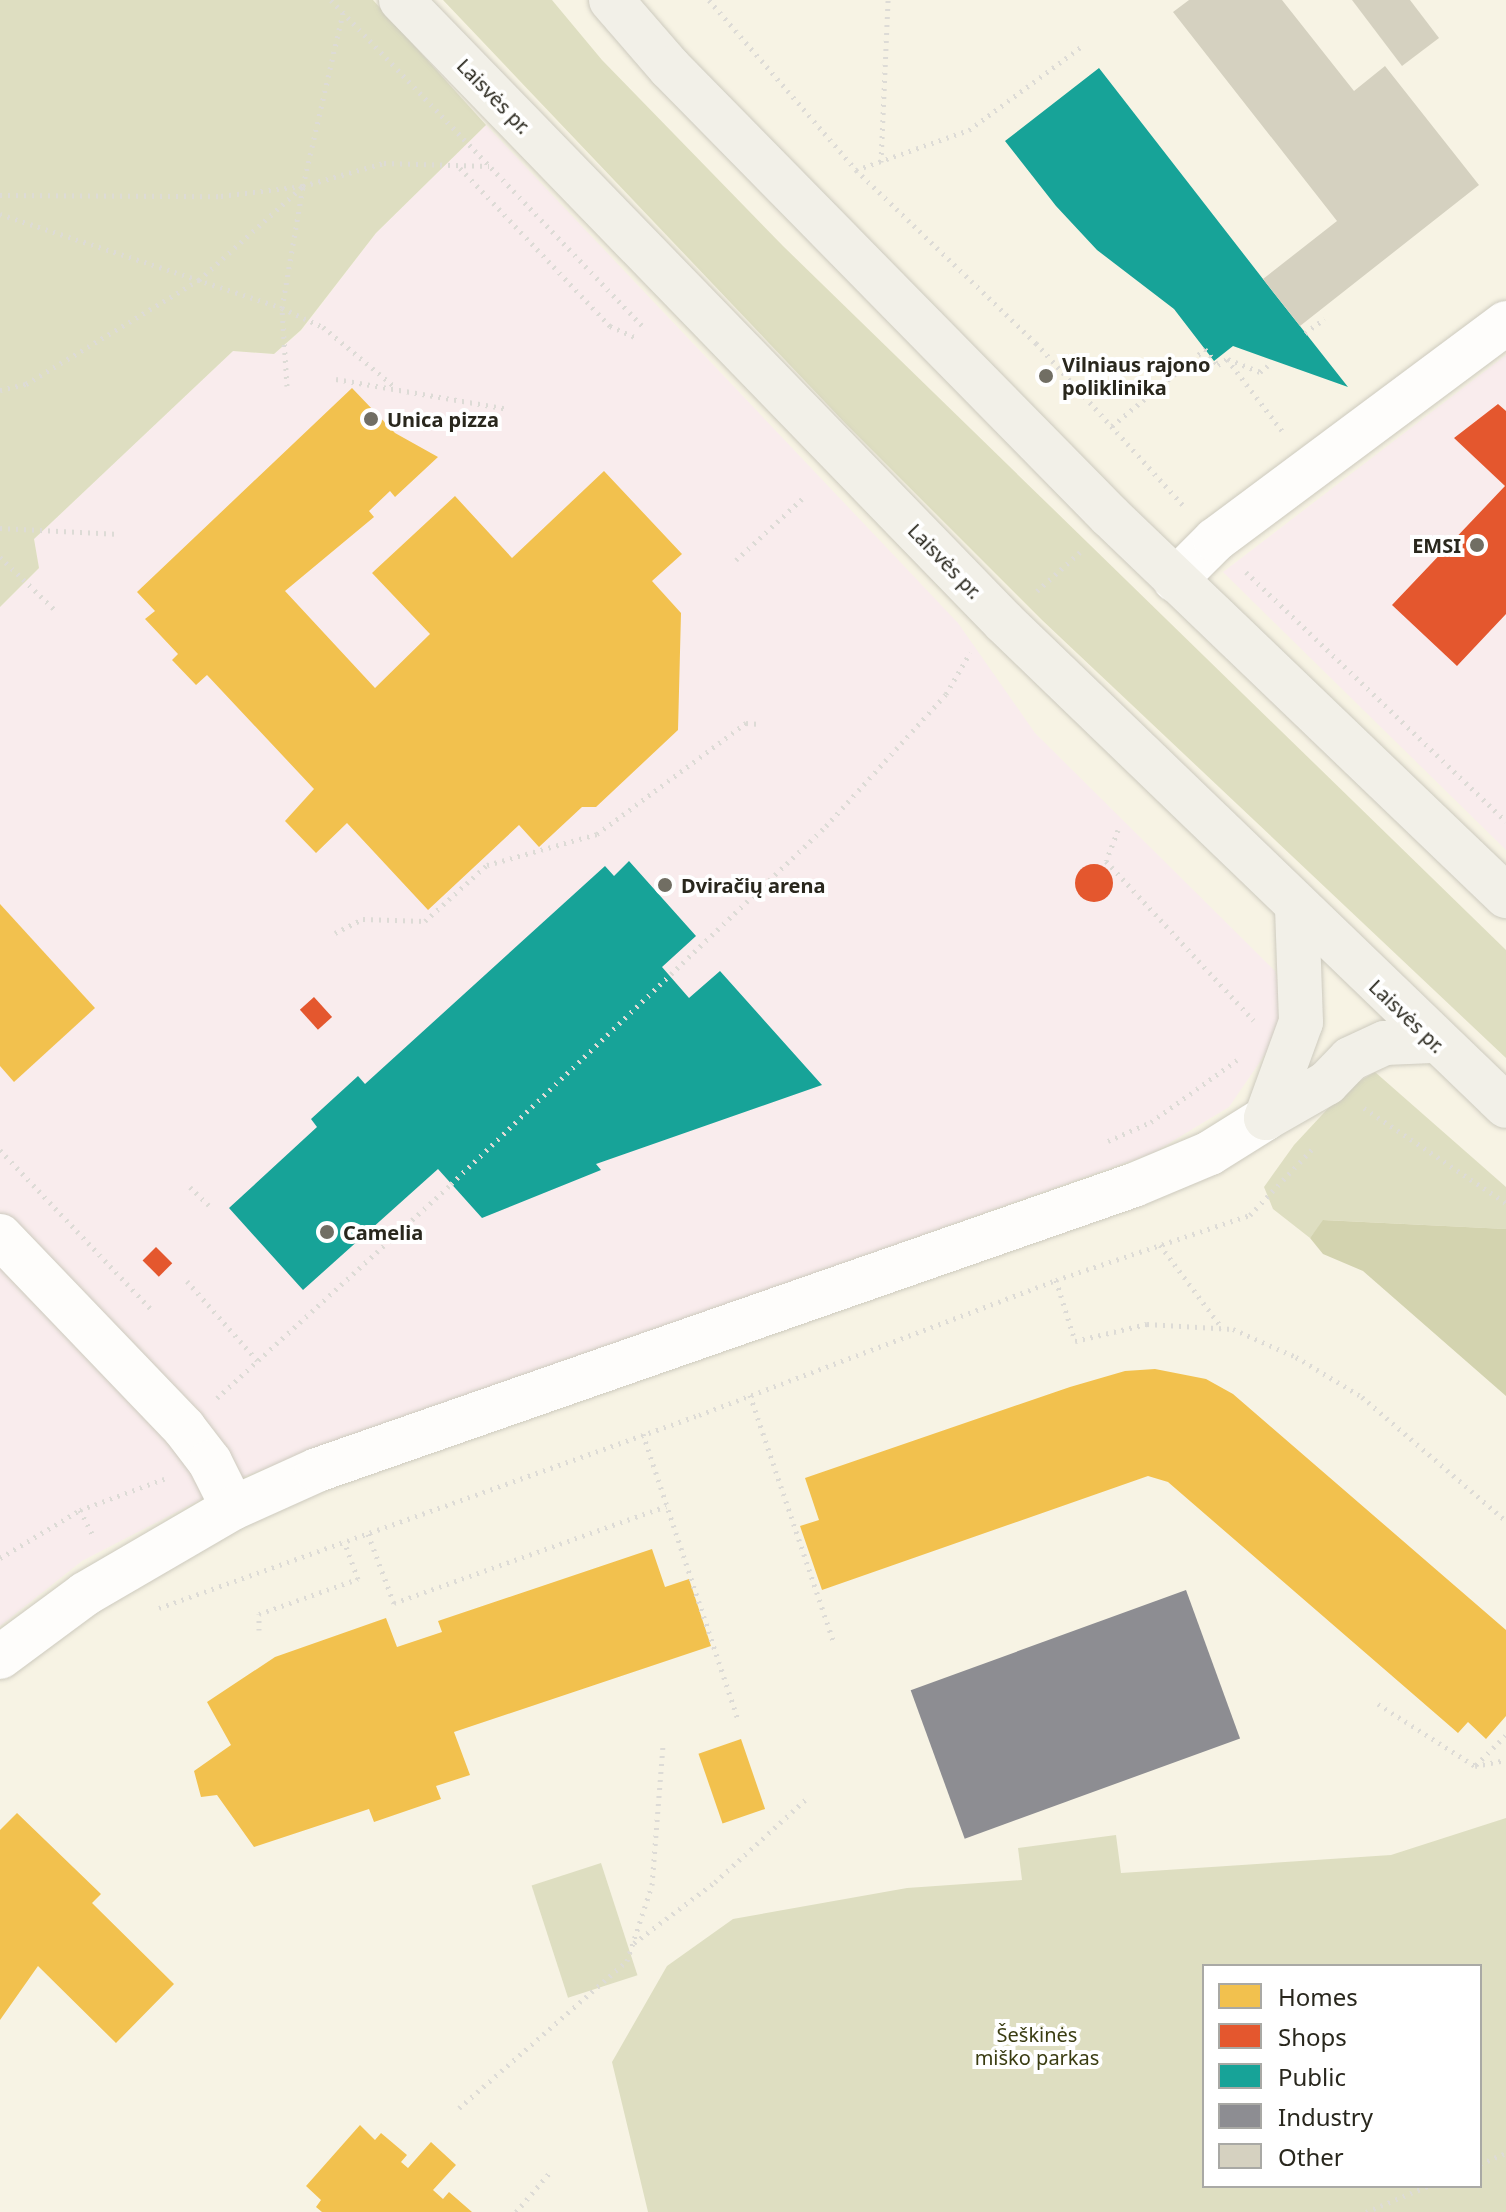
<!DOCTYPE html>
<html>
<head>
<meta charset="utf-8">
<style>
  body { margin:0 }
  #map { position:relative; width:1506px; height:2212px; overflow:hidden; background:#f7f3e4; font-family:"Noto Sans",sans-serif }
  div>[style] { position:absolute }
  .commercial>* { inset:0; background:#f9eced }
  .green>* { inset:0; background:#dedec1; transform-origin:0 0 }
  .forest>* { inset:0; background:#d3d3af }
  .homes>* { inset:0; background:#f2c14e; transform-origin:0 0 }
  .shops>* { inset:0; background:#e4572e; transform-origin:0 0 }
  .round { border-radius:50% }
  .public>* { inset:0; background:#17a398 }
  .industry>* { inset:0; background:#8d8d92; transform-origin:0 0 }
  .building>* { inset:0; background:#d5d1c0 }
  .path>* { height:5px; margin-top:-2.5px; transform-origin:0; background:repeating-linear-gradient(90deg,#dddbd6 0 2px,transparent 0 8px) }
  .roads { filter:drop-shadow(0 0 2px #cdcabe) drop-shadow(0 0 2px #cdcabe) }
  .street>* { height:44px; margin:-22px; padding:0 22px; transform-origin:22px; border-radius:22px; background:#fefdfb }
  .primary>* { height:44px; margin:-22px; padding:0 22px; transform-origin:22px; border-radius:22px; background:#f2f0e8 }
  .dots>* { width:22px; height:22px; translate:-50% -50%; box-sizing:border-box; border:4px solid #fff; border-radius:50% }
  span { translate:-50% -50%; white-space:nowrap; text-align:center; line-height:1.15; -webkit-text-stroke:8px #fff; paint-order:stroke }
  .street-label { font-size:20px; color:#29271d }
  .poi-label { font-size:20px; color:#29271d; font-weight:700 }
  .left { translate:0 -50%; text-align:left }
  .right { translate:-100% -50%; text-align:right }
  .park-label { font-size:20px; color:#3a3c11 }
  .legend { position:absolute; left:1202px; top:1964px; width:280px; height:224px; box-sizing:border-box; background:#fff; border:2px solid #a9a9a5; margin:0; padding:10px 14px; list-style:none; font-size:24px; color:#29271d }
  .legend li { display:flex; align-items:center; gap:16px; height:40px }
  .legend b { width:40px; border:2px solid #a9a9a5 }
</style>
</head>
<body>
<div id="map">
  <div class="commercial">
    <i style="clip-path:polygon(486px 125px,958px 623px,1035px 733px,1275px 971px,1285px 1003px,1281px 1031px,1229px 1107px,1153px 1153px,248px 1475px,82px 1561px,0 1626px,0 607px,39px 568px,34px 539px,233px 351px,274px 354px,301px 331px,376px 233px)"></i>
    <i style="clip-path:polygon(1506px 355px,1506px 850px,1223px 572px)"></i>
  </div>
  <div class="green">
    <i style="clip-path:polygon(0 0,373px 0,486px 125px,376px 233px,301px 330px,274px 354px,233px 351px,34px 539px,39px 568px,0 607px)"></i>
    <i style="clip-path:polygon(443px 0,552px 0,602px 60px,783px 246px,1506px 950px,1506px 1058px,1042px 620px,844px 422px)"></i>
    <i style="clip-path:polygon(1375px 1072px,1506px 1187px,1506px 1229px,1324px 1220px,1310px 1238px,1273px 1209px,1264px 1187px,1294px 1145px,1346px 1089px)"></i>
    <i style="clip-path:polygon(evenodd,1506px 1818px,1506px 2212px,648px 2212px,612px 2062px,667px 1966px,733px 1919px,907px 1888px,1022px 1880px,1018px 1848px,1116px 1835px,1121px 1873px,1391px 1855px,1506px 1818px,1204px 1966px,1480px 1966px,1480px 2186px,1204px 2186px,1204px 1966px)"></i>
    <i style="left:601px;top:1863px;width:118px;height:73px;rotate:72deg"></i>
  </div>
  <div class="forest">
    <i style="clip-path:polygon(1323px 1220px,1506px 1229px,1506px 1396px,1363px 1271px,1323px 1254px,1310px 1238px)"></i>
  </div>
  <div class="homes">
    <i style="clip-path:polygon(352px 388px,395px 433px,438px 457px,395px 497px,390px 491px,369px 511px,374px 517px,285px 591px,375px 688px,430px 634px,372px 573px,455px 496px,512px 558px,604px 471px,682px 554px,652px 581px,681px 613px,678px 730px,596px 807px,582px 807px,539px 847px,519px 825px,428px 910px,347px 823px,316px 853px,285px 821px,314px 789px,207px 675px,196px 685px,172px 660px,178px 654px,145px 619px,155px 611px,137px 592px)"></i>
    <i style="clip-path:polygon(0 904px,95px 1008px,14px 1082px,0 1066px)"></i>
    <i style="clip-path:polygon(1155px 1369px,1206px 1379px,1233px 1394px,1506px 1630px,1506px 1716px,1486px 1739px,1468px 1722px,1458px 1733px,1168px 1482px,1148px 1476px,822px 1590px,800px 1526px,819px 1520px,805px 1478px,1070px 1387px,1125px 1371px)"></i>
    <i style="clip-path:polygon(652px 1549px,665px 1587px,689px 1579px,711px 1646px,454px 1732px,470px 1775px,436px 1786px,441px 1799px,374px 1822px,369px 1809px,254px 1847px,217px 1795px,201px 1797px,194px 1771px,231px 1745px,207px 1702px,275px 1657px,386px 1618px,397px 1647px,442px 1632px,438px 1621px)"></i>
    <i style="left:741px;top:1739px;width:74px;height:45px;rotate:71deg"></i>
    <i style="clip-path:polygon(17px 1813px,101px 1894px,92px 1903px,174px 1984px,116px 2043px,38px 1966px,0 2020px,0 1830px)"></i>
    <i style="clip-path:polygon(360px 2125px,375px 2140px,381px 2133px,407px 2155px,401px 2162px,408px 2168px,431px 2142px,456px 2165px,433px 2190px,443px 2199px,449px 2192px,472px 2212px,322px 2212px,316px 2207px,321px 2200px,306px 2186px)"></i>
  </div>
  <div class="shops">
    <i style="clip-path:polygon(1498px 404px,1506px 411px,1506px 614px,1457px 666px,1392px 605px,1505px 486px,1454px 438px)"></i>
    <i class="round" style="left:1075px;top:864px;width:38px;height:38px"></i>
    <i style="left:314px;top:997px;width:27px;height:19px;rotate:48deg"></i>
    <i style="left:156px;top:1247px;width:23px;height:19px;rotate:45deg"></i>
  </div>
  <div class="public">
    <i style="clip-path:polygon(1099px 68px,1263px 279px,1348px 387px,1233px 346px,1214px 361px,1174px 309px,1097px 250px,1056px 206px,1005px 141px)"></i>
    <i style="clip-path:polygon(629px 861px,696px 936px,662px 967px,689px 998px,720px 971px,822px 1085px,596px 1164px,601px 1170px,482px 1218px,438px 1169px,303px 1290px,229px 1208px,317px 1127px,311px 1119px,358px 1076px,365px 1084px,605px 866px,614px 876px)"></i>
  </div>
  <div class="industry">
    <i style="left:1186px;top:1590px;width:158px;height:293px;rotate:70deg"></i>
  </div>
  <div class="building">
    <i style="clip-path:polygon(1189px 0,1282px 0,1354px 91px,1385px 66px,1479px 185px,1300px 326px,1263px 279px,1337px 221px,1173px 12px)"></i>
    <i style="clip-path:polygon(1352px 0,1410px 0,1439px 38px,1402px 66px)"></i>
  </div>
  <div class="path">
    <i style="left:331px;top:0;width:455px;rotate:46.3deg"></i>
    <i style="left:709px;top:0;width:225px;rotate:49.1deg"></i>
    <i style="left:856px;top:170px;width:250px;rotate:43.9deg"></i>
    <i style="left:1036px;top:343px;width:220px;rotate:47.8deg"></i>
    <i style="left:881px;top:162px;width:162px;rotate:-87.5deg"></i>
    <i style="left:460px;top:168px;width:218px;rotate:46.5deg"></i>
    <i style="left:610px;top:326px;width:30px;rotate:24deg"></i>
    <i style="left:856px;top:170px;width:120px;rotate:-19.5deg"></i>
    <i style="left:969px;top:130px;width:141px;rotate:-36.6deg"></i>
    <i style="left:0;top:195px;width:221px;rotate:0.3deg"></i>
    <i style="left:221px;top:196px;width:83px;rotate:-7deg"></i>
    <i style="left:303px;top:186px;width:84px;rotate:-15.9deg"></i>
    <i style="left:384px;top:163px;width:105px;rotate:1.6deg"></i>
    <i style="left:0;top:214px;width:297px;rotate:18.4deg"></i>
    <i style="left:282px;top:308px;width:45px;rotate:24.9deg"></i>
    <i style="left:323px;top:327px;width:94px;rotate:39.8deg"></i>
    <i style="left:1305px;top:333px;width:24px;rotate:-36deg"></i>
    <i style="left:1228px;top:359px;width:35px;rotate:22deg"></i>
    <i style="left:1260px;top:372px;width:14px;rotate:-39deg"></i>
    <i style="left:336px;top:379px;width:175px;rotate:9.9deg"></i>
    <i style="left:287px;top:386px;width:78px;rotate:-93.7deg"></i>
    <i style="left:282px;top:308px;width:124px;rotate:-80.2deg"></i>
    <i style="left:303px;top:186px;width:178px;rotate:-77deg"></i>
    <i style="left:0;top:390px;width:27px;rotate:-13deg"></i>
    <i style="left:26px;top:384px;width:202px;rotate:-31deg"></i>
    <i style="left:199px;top:280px;width:139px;rotate:-42.1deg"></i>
    <i style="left:1112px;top:426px;width:121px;rotate:-39.6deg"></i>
    <i style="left:1205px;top:349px;width:21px;rotate:51deg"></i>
    <i style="left:1218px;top:365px;width:11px;rotate:-34deg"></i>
    <i style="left:1227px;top:359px;width:92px;rotate:52.5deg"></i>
    <i style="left:0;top:528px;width:120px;rotate:2.9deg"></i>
    <i style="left:0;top:557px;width:76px;rotate:43.9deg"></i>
    <i style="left:736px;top:560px;width:94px;rotate:-42.8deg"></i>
    <i style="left:1246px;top:572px;width:360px;rotate:43.8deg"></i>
    <i style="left:1037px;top:591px;width:58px;rotate:-42.2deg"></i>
    <i style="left:1118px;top:830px;width:33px;rotate:111deg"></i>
    <i style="left:1106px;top:861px;width:217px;rotate:47.2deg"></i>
    <i style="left:335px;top:933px;width:31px;rotate:-27deg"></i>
    <i style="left:363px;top:919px;width:62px;rotate:1.8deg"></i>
    <i style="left:425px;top:921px;width:84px;rotate:-42.1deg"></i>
    <i style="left:487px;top:865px;width:114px;rotate:-15.7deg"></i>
    <i style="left:597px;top:834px;width:186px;rotate:-36.7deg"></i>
    <i style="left:746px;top:723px;width:14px;rotate:4deg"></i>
    <i style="left:1364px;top:1108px;width:171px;rotate:33.8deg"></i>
    <i style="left:1108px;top:1141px;width:47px;rotate:-23.8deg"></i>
    <i style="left:1151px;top:1122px;width:106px;rotate:-35.8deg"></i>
    <i style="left:0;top:1150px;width:222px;rotate:46.5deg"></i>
    <i style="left:190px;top:1187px;width:28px;rotate:44deg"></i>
    <i style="left:1160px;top:1245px;width:104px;rotate:53.2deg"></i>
    <i style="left:1056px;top:1280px;width:64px;rotate:72.7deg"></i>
    <i style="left:1075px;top:1341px;width:74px;rotate:-13.3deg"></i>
    <i style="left:1147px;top:1324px;width:86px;rotate:3.3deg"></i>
    <i style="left:1233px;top:1329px;width:69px;rotate:24deg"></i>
    <i style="left:1296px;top:1357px;width:77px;rotate:31.2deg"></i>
    <i style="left:1362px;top:1397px;width:190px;rotate:40.7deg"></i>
    <i style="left:187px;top:1281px;width:106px;rotate:48.5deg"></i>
    <i style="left:750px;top:1395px;width:259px;rotate:71.3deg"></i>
    <i style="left:217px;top:1398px;width:317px;rotate:-42.4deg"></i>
    <i style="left:451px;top:1184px;width:518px;rotate:-43.67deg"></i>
    <i style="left:826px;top:826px;width:178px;rotate:-47.7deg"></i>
    <i style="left:946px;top:694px;width:48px;rotate:-59.7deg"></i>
    <i style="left:643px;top:1434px;width:301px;rotate:71.6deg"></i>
    <i style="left:80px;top:1510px;width:31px;rotate:63deg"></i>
    <i style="left:368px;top:1534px;width:74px;rotate:69.4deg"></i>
    <i style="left:394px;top:1603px;width:289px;rotate:-19.6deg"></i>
    <i style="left:0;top:1558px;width:93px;rotate:-31deg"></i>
    <i style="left:80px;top:1510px;width:90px;rotate:-20.3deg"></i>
    <i style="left:159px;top:1608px;width:573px;rotate:-19.67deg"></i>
    <i style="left:699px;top:1415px;width:382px;rotate:-20.7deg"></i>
    <i style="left:1056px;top:1280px;width:205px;rotate:-18.5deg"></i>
    <i style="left:1250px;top:1215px;width:95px;rotate:-46.7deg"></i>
    <i style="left:259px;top:1630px;width:16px;rotate:-90deg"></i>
    <i style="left:259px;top:1614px;width:105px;rotate:-19.5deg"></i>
    <i style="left:358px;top:1579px;width:40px;rotate:-110.2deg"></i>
    <i style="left:1378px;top:1704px;width:115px;rotate:32.6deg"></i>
    <i style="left:1475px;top:1766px;width:32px;rotate:-11deg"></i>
    <i style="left:1476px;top:1765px;width:42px;rotate:-45deg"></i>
    <i style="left:634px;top:1943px;width:101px;rotate:-37deg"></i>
    <i style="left:715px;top:1882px;width:122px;rotate:-42.3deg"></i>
    <i style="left:459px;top:2108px;width:223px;rotate:-41.2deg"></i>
    <i style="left:627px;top:1961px;width:80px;rotate:-71.8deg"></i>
    <i style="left:652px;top:1885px;width:139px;rotate:-85.5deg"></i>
    <i style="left:1480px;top:2164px;width:28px;rotate:-23deg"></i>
    <i style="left:516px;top:2212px;width:55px;rotate:-49.4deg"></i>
    <i style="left:1366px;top:2212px;width:67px;rotate:-22.8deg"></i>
  </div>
  <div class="roads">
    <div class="street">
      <i style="left:1175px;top:580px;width:57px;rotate:-45deg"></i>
      <i style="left:1215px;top:540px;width:363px;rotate:-36.7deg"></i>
      <i style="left:0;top:1236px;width:266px;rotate:46.2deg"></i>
      <i style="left:184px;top:1428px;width:43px;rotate:52.6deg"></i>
      <i style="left:210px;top:1462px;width:51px;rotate:63.4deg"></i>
      <i style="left:0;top:1657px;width:106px;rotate:-36.5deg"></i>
      <i style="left:85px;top:1594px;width:171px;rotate:-30.2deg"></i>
      <i style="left:233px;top:1508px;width:92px;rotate:-24.3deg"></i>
      <i style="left:317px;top:1470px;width:865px;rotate:-19.23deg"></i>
      <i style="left:1134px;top:1185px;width:82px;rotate:-22.8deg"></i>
      <i style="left:1210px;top:1153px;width:66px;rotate:-32deg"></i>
    </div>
    <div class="primary">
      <i style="left:401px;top:0;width:866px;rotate:45.89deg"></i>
      <i style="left:1004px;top:622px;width:697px;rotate:43.95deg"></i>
      <i style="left:611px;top:0;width:90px;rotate:49.1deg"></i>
      <i style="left:670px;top:68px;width:628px;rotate:45.52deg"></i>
      <i style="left:1110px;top:516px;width:549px;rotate:43.82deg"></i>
      <i style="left:1266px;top:1118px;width:102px;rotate:-70deg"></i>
      <i style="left:1301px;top:1022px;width:113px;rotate:-92deg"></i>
      <i style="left:1266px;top:1118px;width:70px;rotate:-29.8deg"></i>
      <i style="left:1327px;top:1083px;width:33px;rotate:-46deg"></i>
      <i style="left:1350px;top:1059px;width:38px;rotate:-25deg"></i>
      <i style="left:1385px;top:1043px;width:47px;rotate:-2.4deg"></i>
    </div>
  </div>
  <div class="dots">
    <i style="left:1046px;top:376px;background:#716e63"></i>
    <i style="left:371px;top:419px;background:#716e63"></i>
    <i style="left:1477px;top:545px;background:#716e63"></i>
    <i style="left:665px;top:885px;background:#716e63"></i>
    <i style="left:327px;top:1232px;background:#716e63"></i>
  </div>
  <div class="street-label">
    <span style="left:494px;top:96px;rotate:46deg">Laisvės pr.</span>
    <span style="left:945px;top:561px;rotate:46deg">Laisvės pr.</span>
    <span style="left:1407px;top:1016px;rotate:44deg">Laisvės pr.</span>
  </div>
  <div class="poi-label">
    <span class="left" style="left:1062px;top:376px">Vilniaus rajono<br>poliklinika</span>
    <span class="left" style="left:387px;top:419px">Unica pizza</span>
    <span class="right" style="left:1461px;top:545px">EMSI</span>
    <span class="left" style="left:681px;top:885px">Dviračių arena</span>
    <span class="left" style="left:343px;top:1232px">Camelia</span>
  </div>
  <div class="park-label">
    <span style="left:1037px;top:2046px">Šeškinės<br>miško parkas</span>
  </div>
  <ul class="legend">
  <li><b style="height:22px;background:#f2c14e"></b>Homes</li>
  <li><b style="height:22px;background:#e4572e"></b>Shops</li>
  <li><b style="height:22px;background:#17a398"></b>Public</li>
  <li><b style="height:22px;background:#8d8d92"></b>Industry</li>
  <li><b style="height:22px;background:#d5d1c0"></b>Other</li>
  </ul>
</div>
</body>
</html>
